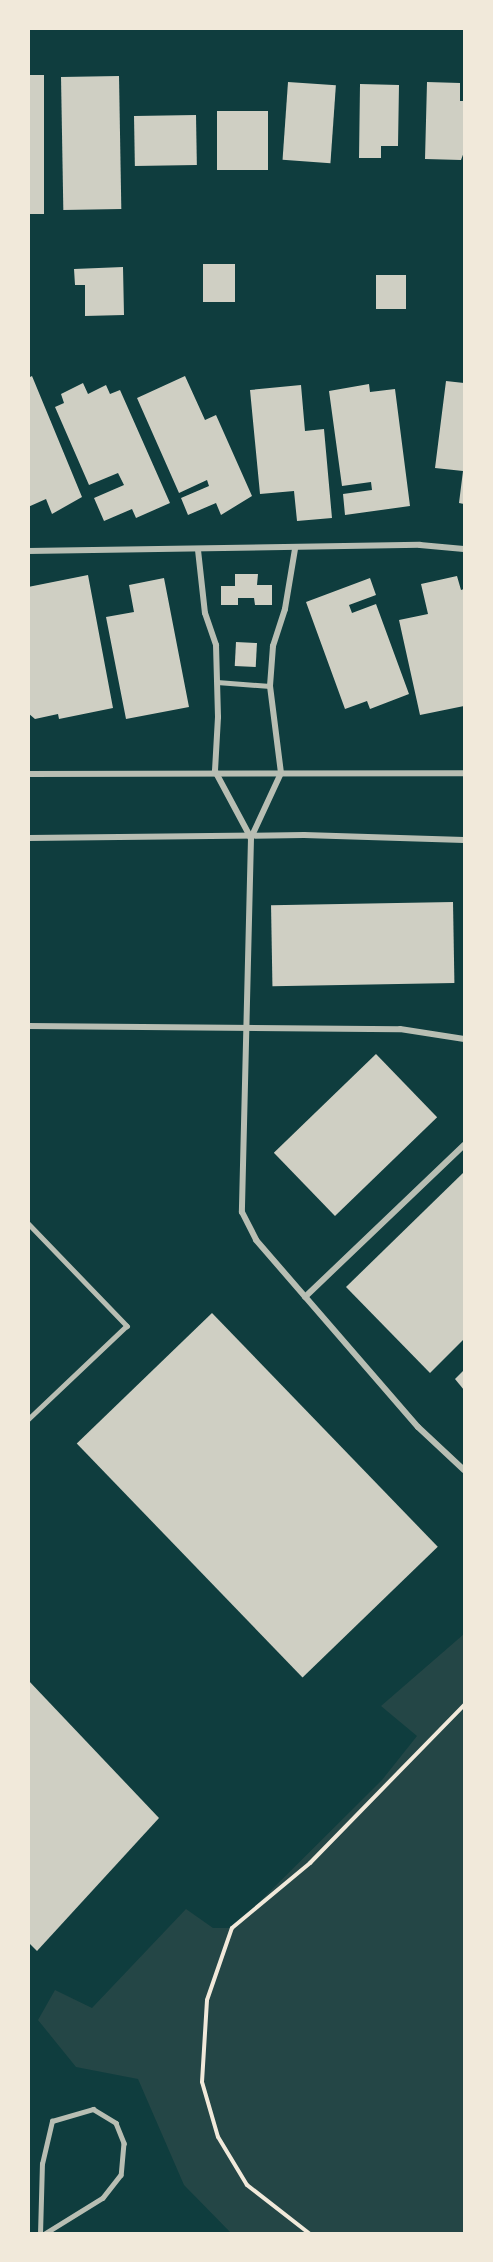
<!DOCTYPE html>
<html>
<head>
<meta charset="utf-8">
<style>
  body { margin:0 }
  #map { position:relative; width:493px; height:2262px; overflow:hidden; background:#0f3d3e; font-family:"Zilla Slab",serif }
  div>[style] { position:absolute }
  .green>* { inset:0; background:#244646 }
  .building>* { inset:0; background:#cfcfc3; transform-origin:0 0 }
  .path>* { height:4px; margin:-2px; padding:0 2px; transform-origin:2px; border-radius:2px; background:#f1e9da }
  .service>* { height:4.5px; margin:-2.25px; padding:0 2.25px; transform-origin:2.25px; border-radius:2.25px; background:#b8beb3 }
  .minor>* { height:6px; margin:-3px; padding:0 3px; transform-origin:3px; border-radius:3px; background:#b8beb3 }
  span { translate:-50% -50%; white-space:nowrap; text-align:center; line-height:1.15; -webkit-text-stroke:5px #f1e9da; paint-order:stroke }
  .frame { position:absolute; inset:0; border:30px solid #f1e9da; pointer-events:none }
</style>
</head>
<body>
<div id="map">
  <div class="green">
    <i style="clip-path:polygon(464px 1634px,464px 2233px,231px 2233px,184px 2185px,138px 2079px,76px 2067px,38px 2020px,55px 1990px,92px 2008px,186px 1909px,213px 1928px,233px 1928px,382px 1780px,417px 1736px,381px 1706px)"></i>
  </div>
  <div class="building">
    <i style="left:28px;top:75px;width:16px;height:139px"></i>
    <i style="left:119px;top:76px;width:133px;height:58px;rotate:89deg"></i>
    <i style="left:288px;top:82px;width:48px;height:78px;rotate:4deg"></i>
    <i style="clip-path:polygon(427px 82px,460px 83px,460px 101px,464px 101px,464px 152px,461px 160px,425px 159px)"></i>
    <i style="clip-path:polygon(360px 84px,399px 85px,398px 146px,381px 146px,381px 158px,359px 158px)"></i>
    <i style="left:217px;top:111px;width:51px;height:59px"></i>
    <i style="left:196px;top:115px;width:50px;height:62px;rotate:89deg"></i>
    <i style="left:203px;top:264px;width:32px;height:38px"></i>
    <i style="clip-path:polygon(123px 267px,124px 315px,85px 316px,85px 285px,75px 285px,74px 269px)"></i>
    <i style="left:406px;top:275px;width:34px;height:30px;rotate:90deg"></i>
    <i style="clip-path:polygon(32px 376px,82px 497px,52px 514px,46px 499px,28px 507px,28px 378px)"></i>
    <i style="clip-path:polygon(185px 376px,205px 420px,216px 415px,252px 496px,221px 515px,216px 503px,188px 515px,181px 498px,209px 486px,207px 480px,179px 493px,137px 398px)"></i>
    <i style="clip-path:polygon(446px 381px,464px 383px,464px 504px,459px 503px,463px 471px,435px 468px)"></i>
    <i style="clip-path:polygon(83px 383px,88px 394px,106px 385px,110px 394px,120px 390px,170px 503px,136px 518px,132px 509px,104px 521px,94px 498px,124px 485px,118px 473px,89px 485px,55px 407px,64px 403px,61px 394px)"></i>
    <i style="clip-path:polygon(369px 384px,370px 392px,395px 389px,410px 506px,345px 515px,343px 494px,372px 490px,371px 482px,342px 486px,329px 391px)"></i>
    <i style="clip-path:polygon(301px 385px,305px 431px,324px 429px,332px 518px,297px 521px,294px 491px,260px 494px,250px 390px)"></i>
    <i style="clip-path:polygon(235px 574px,258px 574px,257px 585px,272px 585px,272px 605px,255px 605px,254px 598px,238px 598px,238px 605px,221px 605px,221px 586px,235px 586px)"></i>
    <i style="clip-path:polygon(88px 575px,113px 708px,59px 719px,58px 714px,35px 719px,28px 713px,28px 587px)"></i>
    <i style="clip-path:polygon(457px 576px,461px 590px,464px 589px,464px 706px,420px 715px,399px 620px,428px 614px,421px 584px)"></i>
    <i style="clip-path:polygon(164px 578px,189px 707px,126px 719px,106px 617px,134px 612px,129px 585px)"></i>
    <i style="clip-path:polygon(370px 578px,376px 595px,349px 605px,352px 613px,376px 604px,409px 694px,370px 709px,367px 701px,345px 709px,306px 602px)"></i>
    <i style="left:236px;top:642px;width:21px;height:24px;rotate:3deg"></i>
    <i style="left:453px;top:902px;width:81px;height:182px;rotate:89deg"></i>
    <i style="left:376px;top:1054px;width:88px;height:142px;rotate:46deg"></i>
    <i style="clip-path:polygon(464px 1172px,464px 1339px,430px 1373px,346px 1287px)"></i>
    <i style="left:212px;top:1313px;width:325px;height:188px;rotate:46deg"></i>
    <i style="clip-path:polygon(464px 1370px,464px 1390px,455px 1379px)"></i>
    <i style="clip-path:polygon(28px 1680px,159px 1818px,37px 1951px,28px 1942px)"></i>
  </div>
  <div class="path">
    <i style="left:310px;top:2234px;width:80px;rotate:-142.1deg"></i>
    <i style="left:247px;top:2185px;width:56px;rotate:-121.1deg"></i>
    <i style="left:218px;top:2137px;width:57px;rotate:-106.2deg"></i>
    <i style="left:202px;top:2082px;width:82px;rotate:-86.5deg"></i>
    <i style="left:207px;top:2000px;width:76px;rotate:-70.9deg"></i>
    <i style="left:232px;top:1928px;width:102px;rotate:-39.8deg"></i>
    <i style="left:310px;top:1863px;width:221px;rotate:-45.7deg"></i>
  </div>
  <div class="service">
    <i style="left:217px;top:682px;width:53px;rotate:4.3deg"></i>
    <i style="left:28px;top:1223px;width:143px;rotate:46.1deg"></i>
    <i style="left:127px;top:1326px;width:137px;rotate:136.5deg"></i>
    <i style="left:40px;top:2234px;width:70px;rotate:-88.4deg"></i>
    <i style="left:42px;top:2164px;width:44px;rotate:-76.9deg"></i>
    <i style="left:52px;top:2121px;width:43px;rotate:-16.3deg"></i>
    <i style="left:93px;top:2109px;width:27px;rotate:31deg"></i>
    <i style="left:116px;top:2123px;width:22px;rotate:68deg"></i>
    <i style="left:124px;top:2143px;width:32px;rotate:95deg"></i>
    <i style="left:121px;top:2175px;width:29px;rotate:128deg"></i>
    <i style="left:103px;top:2198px;width:68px;rotate:148.2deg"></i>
  </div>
  <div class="minor">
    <i style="left:295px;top:549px;width:61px;rotate:99.5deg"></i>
    <i style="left:285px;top:609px;width:39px;rotate:108deg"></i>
    <i style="left:273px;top:646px;width:40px;rotate:94.3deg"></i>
    <i style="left:270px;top:686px;width:88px;rotate:82.8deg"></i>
    <i style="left:281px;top:773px;width:72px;rotate:114.8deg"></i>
    <i style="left:251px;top:838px;width:374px;rotate:91.4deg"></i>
    <i style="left:242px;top:1212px;width:31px;rotate:63deg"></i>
    <i style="left:256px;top:1240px;width:247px;rotate:49.1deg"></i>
    <i style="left:418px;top:1427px;width:63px;rotate:43.1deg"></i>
    <i style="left:198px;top:550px;width:63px;rotate:83.7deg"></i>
    <i style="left:205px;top:613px;width:34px;rotate:71deg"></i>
    <i style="left:216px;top:645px;width:72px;rotate:88.4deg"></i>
    <i style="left:218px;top:717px;width:54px;rotate:93.2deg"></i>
    <i style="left:215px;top:771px;width:76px;rotate:61.8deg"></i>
    <i style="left:28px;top:551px;width:392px;rotate:-0.9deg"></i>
    <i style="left:420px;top:545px;width:44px;rotate:5.2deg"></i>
    <i style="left:28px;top:774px;width:436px;rotate:-0.1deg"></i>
    <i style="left:28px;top:838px;width:276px;rotate:-0.6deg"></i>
    <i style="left:304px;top:835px;width:160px;rotate:1.8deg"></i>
    <i style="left:28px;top:1026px;width:372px;rotate:0.5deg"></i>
    <i style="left:400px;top:1029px;width:65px;rotate:8.9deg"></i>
    <i style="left:305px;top:1297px;width:220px;rotate:-43.7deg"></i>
  </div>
  <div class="frame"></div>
</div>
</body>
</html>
